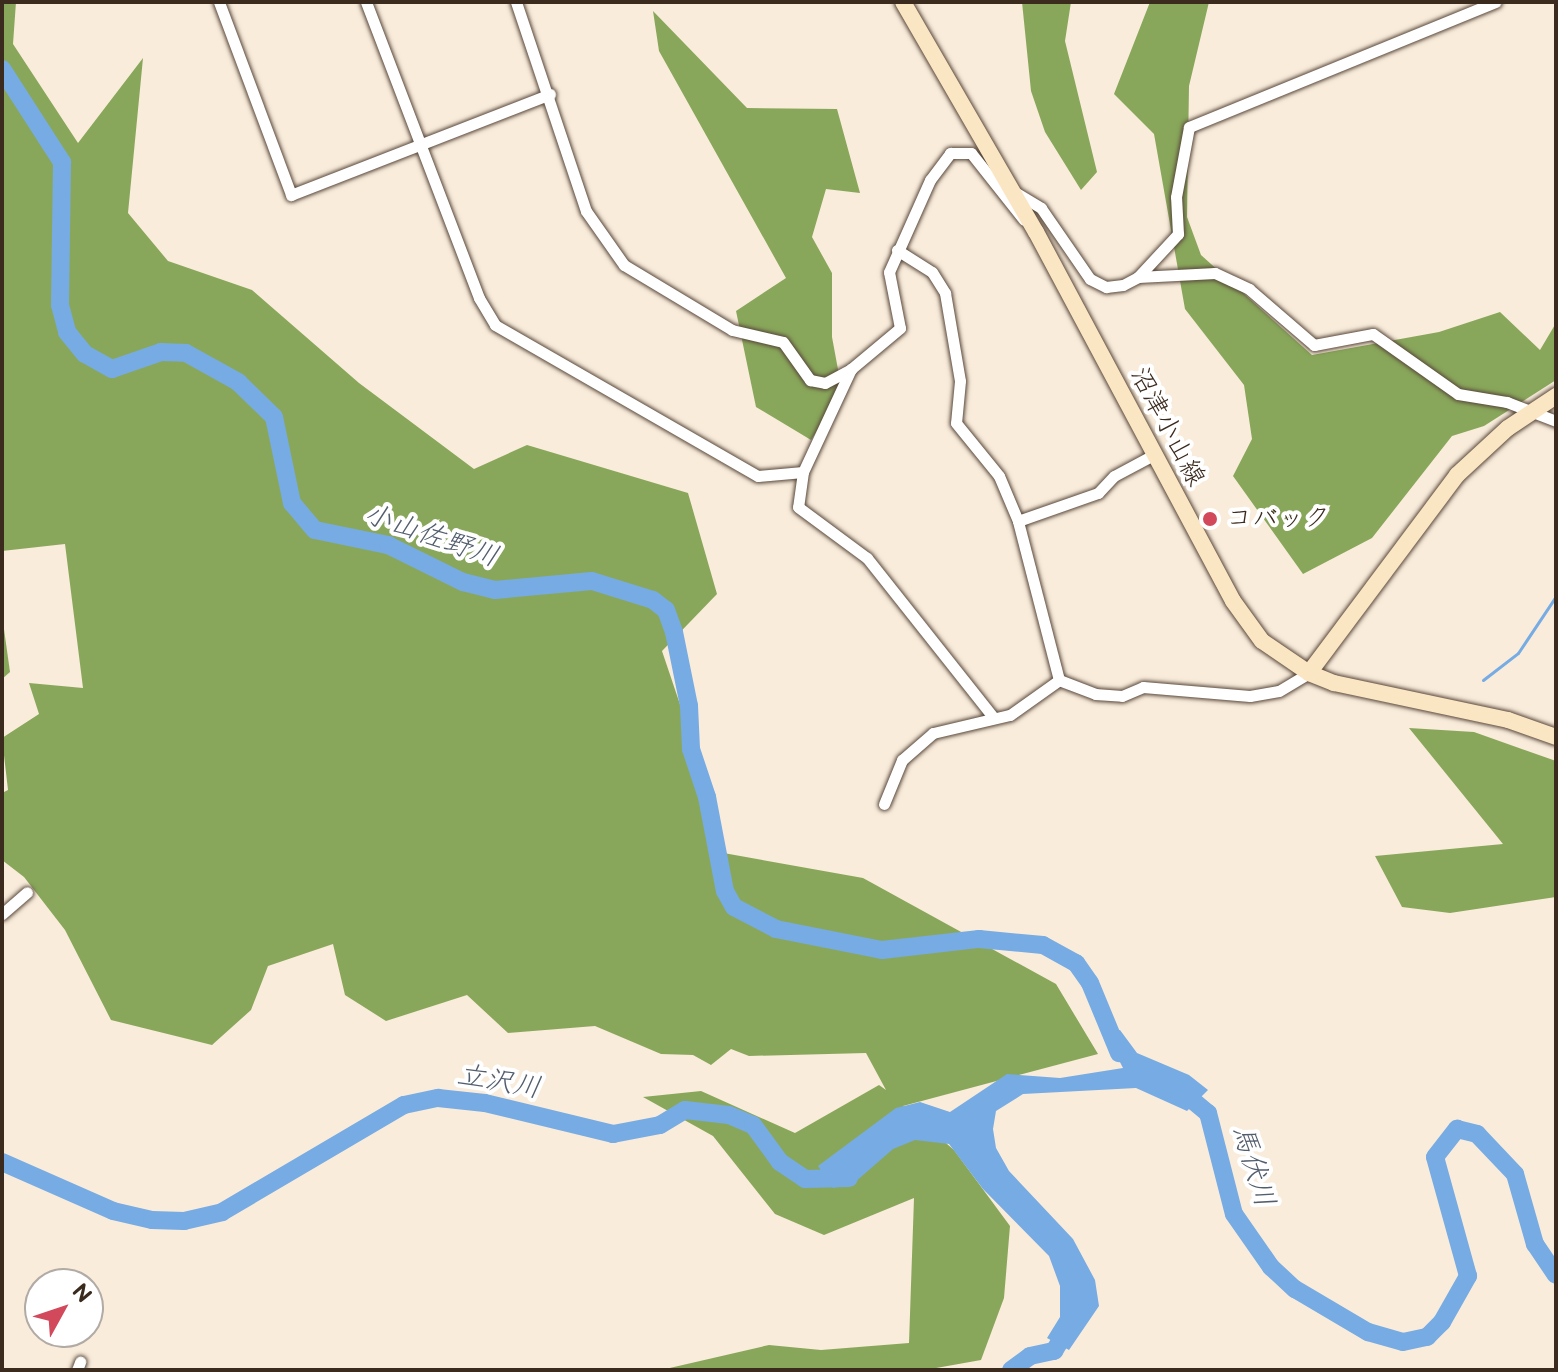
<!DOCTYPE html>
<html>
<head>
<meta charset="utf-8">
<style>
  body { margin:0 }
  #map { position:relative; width:1558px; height:1372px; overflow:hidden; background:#f9ecdb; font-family:"Balsamiq Sans","Klee One",sans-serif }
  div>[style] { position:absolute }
  .forest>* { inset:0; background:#89a75b }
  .water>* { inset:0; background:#77abe4 }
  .stream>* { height:3px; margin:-1.5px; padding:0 1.5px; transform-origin:1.5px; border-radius:1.5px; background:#77abe4 }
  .river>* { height:18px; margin:-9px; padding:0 9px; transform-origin:9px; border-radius:9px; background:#77abe4 }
  .roads { filter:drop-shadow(0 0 2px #58473a) drop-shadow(0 0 2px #58473a) }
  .street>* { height:11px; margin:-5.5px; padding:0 5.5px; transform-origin:5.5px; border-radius:5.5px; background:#fff }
  .secondary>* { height:16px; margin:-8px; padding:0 8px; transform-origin:8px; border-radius:8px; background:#fbe6c4 }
  .dots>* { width:22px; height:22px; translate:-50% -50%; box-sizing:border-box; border:4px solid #fff; border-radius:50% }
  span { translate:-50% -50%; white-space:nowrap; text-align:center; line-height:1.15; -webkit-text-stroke:8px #fff; paint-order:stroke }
  .street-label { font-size:26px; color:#3b2a1e }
  .poi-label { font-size:26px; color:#3b2a1e }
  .left { translate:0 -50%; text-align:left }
  .water-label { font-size:28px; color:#535e6d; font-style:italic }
  .frame { position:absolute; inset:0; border:4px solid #3b2a1e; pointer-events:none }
  .north { position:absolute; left:24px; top:1268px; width:80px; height:80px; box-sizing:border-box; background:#fff; border:2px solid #b1aaa5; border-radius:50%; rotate:50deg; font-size:22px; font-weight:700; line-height:32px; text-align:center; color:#3b2a1e }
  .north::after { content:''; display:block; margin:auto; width:28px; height:36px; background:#d1495b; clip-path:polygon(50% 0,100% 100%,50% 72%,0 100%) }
</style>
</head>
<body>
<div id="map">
  <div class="forest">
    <i style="clip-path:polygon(2px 2px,16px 2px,13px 44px,78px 143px,143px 58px,128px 213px,168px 261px,252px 290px,359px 383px,474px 469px,527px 445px,688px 493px,717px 594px,662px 651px,690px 734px,718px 852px,863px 878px,1056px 984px,1098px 1054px,903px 1106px,954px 1150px,1010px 1226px,1004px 1298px,981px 1360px,925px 1370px,661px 1370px,769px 1345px,821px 1350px,909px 1343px,914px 1198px,824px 1235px,775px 1214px,713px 1136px,643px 1097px,701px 1091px,795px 1133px,879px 1085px,886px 1090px,866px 1053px,749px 1056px,731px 1049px,711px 1065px,693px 1055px,661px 1054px,595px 1026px,508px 1033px,467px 995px,386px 1021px,345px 995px,333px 944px,268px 966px,251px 1010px,212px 1045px,111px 1020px,65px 930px,24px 877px,2px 860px,2px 793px,8px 790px,2px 738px,39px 714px,29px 683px,83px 688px,65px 544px,2px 551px)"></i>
    <i style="clip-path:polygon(1022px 2px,1071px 2px,1065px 41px,1097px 172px,1081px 190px,1045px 132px,1031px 91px)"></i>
    <i style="clip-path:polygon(1150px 2px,1209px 2px,1189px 86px,1187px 217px,1201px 255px,1312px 355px,1439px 332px,1500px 312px,1540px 350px,1556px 323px,1556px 380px,1484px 426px,1452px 436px,1372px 538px,1303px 574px,1233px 476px,1252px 439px,1244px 385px,1185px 309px,1154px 134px,1114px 94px)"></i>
    <i style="clip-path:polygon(653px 11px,747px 108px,837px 109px,860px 193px,826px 189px,812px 237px,832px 273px,832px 337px,842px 391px,811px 440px,756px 407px,736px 311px,786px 278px,659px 51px)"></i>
    <i style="clip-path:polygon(2px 615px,10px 672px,2px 679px)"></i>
    <i style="clip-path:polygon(1409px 728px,1474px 732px,1556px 761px,1556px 897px,1450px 913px,1402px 907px,1375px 856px,1503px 844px)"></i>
  </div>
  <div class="water">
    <i style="clip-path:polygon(1120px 1030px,1137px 1053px,1189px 1075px,1208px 1090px,1187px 1111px,1136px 1088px,1023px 1094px,996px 1111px,993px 1129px,996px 1148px,1009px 1171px,1073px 1239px,1095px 1280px,1099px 1306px,1069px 1350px,1047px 1338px,1060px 1317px,1060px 1286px,1049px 1256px,983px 1189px,949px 1144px,915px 1140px,893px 1149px,854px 1183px,833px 1188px,818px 1166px,896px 1108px,920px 1102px,950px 1112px,1007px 1074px,1060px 1078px,1123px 1068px,1105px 1033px)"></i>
  </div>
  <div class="stream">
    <i style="left:1483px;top:680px;width:44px;rotate:-37.6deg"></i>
    <i style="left:1518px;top:653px;width:69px;rotate:-56.3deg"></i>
  </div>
  <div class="river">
    <i style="left:2px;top:69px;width:111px;rotate:57.2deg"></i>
    <i style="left:62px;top:162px;width:143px;rotate:90.8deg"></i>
    <i style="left:60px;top:305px;width:28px;rotate:75deg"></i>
    <i style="left:67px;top:332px;width:28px;rotate:51deg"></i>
    <i style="left:85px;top:354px;width:31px;rotate:29deg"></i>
    <i style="left:112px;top:369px;width:52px;rotate:-19.1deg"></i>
    <i style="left:161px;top:352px;width:25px;rotate:2deg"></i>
    <i style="left:186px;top:353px;width:60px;rotate:29.1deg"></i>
    <i style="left:238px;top:382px;width:50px;rotate:44.2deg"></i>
    <i style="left:274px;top:417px;width:88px;rotate:78.2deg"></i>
    <i style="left:292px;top:503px;width:35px;rotate:50deg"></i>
    <i style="left:315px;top:530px;width:75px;rotate:11.6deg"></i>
    <i style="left:388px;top:545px;width:84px;rotate:26.3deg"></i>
    <i style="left:463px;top:582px;width:33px;rotate:14deg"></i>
    <i style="left:495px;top:590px;width:97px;rotate:-5.3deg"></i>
    <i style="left:592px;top:581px;width:64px;rotate:17.3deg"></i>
    <i style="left:653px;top:600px;width:16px;rotate:38deg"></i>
    <i style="left:666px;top:610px;width:23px;rotate:70deg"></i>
    <i style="left:674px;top:632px;width:76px;rotate:78.5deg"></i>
    <i style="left:689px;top:706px;width:43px;rotate:87.3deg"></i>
    <i style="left:691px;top:749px;width:51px;rotate:71.6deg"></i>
    <i style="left:707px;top:797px;width:96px;rotate:79.2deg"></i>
    <i style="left:725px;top:891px;width:18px;rotate:61deg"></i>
    <i style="left:734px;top:907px;width:47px;rotate:27.6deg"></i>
    <i style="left:776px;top:929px;width:108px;rotate:11.2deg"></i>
    <i style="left:882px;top:950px;width:98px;rotate:-6.5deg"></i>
    <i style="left:979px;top:939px;width:64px;rotate:5.4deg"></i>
    <i style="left:1043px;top:945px;width:38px;rotate:29deg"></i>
    <i style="left:1076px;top:963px;width:24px;rotate:55deg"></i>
    <i style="left:1090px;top:983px;width:76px;rotate:67.5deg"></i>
    <i style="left:1179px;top:1089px;width:38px;rotate:40deg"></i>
    <i style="left:1208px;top:1113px;width:104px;rotate:75.6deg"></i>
    <i style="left:1234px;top:1214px;width:65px;rotate:55.1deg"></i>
    <i style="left:1271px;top:1267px;width:33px;rotate:43deg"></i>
    <i style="left:1295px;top:1289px;width:85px;rotate:30.5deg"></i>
    <i style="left:1368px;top:1332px;width:36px;rotate:16deg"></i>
    <i style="left:1403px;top:1342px;width:25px;rotate:-12deg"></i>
    <i style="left:1427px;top:1337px;width:21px;rotate:-45deg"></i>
    <i style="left:1442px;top:1322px;width:53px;rotate:-60.5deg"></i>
    <i style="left:1468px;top:1276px;width:123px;rotate:-105.5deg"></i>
    <i style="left:1435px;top:1157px;width:36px;rotate:-52deg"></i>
    <i style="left:1457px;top:1129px;width:21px;rotate:14deg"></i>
    <i style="left:1477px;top:1134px;width:55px;rotate:46.5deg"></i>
    <i style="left:1515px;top:1174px;width:73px;rotate:74.1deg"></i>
    <i style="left:1535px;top:1244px;width:37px;rotate:56deg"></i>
    <i style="left:2px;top:1162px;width:121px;rotate:23.8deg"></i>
    <i style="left:113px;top:1211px;width:40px;rotate:13deg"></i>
    <i style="left:152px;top:1220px;width:32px;rotate:2deg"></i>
    <i style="left:184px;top:1221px;width:39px;rotate:-13deg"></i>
    <i style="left:222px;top:1212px;width:211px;rotate:-30.5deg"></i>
    <i style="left:404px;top:1105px;width:35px;rotate:-12deg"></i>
    <i style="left:438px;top:1098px;width:47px;rotate:6.1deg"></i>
    <i style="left:485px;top:1103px;width:132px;rotate:13.6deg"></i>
    <i style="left:613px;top:1134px;width:48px;rotate:-10.8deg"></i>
    <i style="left:660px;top:1125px;width:29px;rotate:-31deg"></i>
    <i style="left:685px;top:1110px;width:44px;rotate:6.5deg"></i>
    <i style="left:729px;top:1115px;width:26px;rotate:23deg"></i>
    <i style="left:753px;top:1125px;width:46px;rotate:53.9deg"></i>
    <i style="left:780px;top:1162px;width:30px;rotate:34deg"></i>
    <i style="left:805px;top:1179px;width:44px;rotate:-1.3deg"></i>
    <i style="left:1011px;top:1370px;width:24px;rotate:-36deg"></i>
    <i style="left:1030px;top:1356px;width:25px;rotate:-12deg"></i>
    <i style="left:1054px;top:1351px;width:31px;rotate:-58deg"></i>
  </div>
  <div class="roads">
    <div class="street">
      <i style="left:219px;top:2px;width:206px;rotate:69.5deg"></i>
      <i style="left:291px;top:195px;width:278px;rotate:-21.3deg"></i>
      <i style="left:366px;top:2px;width:317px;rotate:69.1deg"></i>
      <i style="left:479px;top:298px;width:31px;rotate:59deg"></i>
      <i style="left:495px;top:325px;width:303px;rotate:29.9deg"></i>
      <i style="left:758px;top:476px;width:45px;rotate:-5.1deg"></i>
      <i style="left:803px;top:472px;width:114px;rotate:-65deg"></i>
      <i style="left:851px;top:369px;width:64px;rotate:-39.9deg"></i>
      <i style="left:900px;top:328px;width:57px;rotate:-101.1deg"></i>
      <i style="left:889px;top:272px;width:101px;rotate:-66deg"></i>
      <i style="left:930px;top:180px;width:34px;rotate:-53deg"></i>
      <i style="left:950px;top:153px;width:21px"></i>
      <i style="left:971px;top:153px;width:85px;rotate:51.7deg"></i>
      <i style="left:516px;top:2px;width:220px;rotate:71.5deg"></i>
      <i style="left:586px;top:211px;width:66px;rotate:54.9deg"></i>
      <i style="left:624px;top:265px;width:126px;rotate:31deg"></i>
      <i style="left:732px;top:330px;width:52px;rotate:13.2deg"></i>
      <i style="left:783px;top:342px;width:47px;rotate:54.6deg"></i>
      <i style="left:810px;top:380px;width:15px;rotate:11deg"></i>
      <i style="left:825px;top:383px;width:30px;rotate:-28deg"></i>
      <i style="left:1013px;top:191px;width:33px;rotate:31deg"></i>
      <i style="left:1041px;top:208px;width:86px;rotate:55.4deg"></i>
      <i style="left:1090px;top:279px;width:18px;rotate:27deg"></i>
      <i style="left:1106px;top:287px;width:17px;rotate:-7deg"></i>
      <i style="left:1123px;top:285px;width:17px;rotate:-28deg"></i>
      <i style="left:1138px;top:277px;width:59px;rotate:-47.1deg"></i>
      <i style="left:1178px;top:234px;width:37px;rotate:-93deg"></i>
      <i style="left:1176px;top:197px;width:71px;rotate:-79.5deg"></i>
      <i style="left:1189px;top:127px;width:331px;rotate:-22.2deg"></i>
      <i style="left:897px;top:250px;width:41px;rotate:32.2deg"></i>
      <i style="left:932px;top:272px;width:25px;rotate:58deg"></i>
      <i style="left:945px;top:293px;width:89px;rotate:80.3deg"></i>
      <i style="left:960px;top:381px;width:42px;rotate:95.4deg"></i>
      <i style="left:956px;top:423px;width:68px;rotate:50.9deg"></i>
      <i style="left:999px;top:476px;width:49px;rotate:67.1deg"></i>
      <i style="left:1138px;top:277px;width:77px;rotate:-3deg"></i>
      <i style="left:1215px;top:273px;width:38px;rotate:25deg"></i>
      <i style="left:1249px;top:289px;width:86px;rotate:40.7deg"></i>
      <i style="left:1314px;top:345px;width:60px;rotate:-10.6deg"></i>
      <i style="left:1373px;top:334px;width:104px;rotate:35.2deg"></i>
      <i style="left:1458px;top:394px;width:50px;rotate:9.3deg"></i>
      <i style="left:1507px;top:402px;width:53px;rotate:21.2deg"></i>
      <i style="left:803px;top:472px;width:35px;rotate:98deg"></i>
      <i style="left:798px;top:507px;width:86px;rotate:36.5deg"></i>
      <i style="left:867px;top:558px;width:203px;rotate:51.6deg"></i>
      <i style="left:1059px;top:680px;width:39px;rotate:21deg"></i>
      <i style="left:1095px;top:694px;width:27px;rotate:4deg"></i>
      <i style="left:1122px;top:696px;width:23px;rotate:-23deg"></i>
      <i style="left:1143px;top:687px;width:107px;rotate:4.8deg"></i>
      <i style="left:1250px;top:696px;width:29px;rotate:-10deg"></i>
      <i style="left:1279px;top:691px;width:35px;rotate:-31deg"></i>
      <i style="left:884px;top:804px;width:48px;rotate:-67.8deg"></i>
      <i style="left:902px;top:760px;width:41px;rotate:-41.1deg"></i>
      <i style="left:933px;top:733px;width:79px;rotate:-13.2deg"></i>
      <i style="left:1010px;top:715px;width:60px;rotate:-35.5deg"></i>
      <i style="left:1059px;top:680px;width:164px;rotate:-104.5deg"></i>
      <i style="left:1018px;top:521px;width:85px;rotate:-19.3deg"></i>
      <i style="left:1098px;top:493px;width:23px;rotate:-47deg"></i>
      <i style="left:1114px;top:476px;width:47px;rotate:-28.2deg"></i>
      <i style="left:2px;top:914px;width:33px;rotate:-41deg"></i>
      <i style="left:77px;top:1370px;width:9px;rotate:-69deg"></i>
    </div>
    <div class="secondary">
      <i style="left:903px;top:2px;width:266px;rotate:60deg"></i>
      <i style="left:1036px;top:232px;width:418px;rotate:61.9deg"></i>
      <i style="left:1233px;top:601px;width:49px;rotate:54.1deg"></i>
      <i style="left:1262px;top:641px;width:57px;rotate:34.2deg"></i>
      <i style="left:1309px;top:673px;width:27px;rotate:22deg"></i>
      <i style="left:1334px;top:683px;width:178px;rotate:12deg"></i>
      <i style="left:1508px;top:720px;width:51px;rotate:19.5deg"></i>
      <i style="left:1309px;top:673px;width:247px;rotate:-53.2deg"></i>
      <i style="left:1457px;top:475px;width:69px;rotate:-42.7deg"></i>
      <i style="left:1508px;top:428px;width:58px;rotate:-33.7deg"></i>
    </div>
  </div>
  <div class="dots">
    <i style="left:1210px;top:519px;background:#d1495b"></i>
  </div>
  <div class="street-label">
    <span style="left:1167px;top:427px;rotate:62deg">沼津小山線</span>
  </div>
  <div class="poi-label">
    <span class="left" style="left:1226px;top:519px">コバック</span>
  </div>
  <div class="water-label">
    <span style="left:431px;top:536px;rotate:19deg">小山佐野川</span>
    <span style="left:499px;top:1082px;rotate:10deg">立沢川</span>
    <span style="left:1253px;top:1166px;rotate:73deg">馬伏川</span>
  </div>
  <div class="frame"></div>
  <div class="north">N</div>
</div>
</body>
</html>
